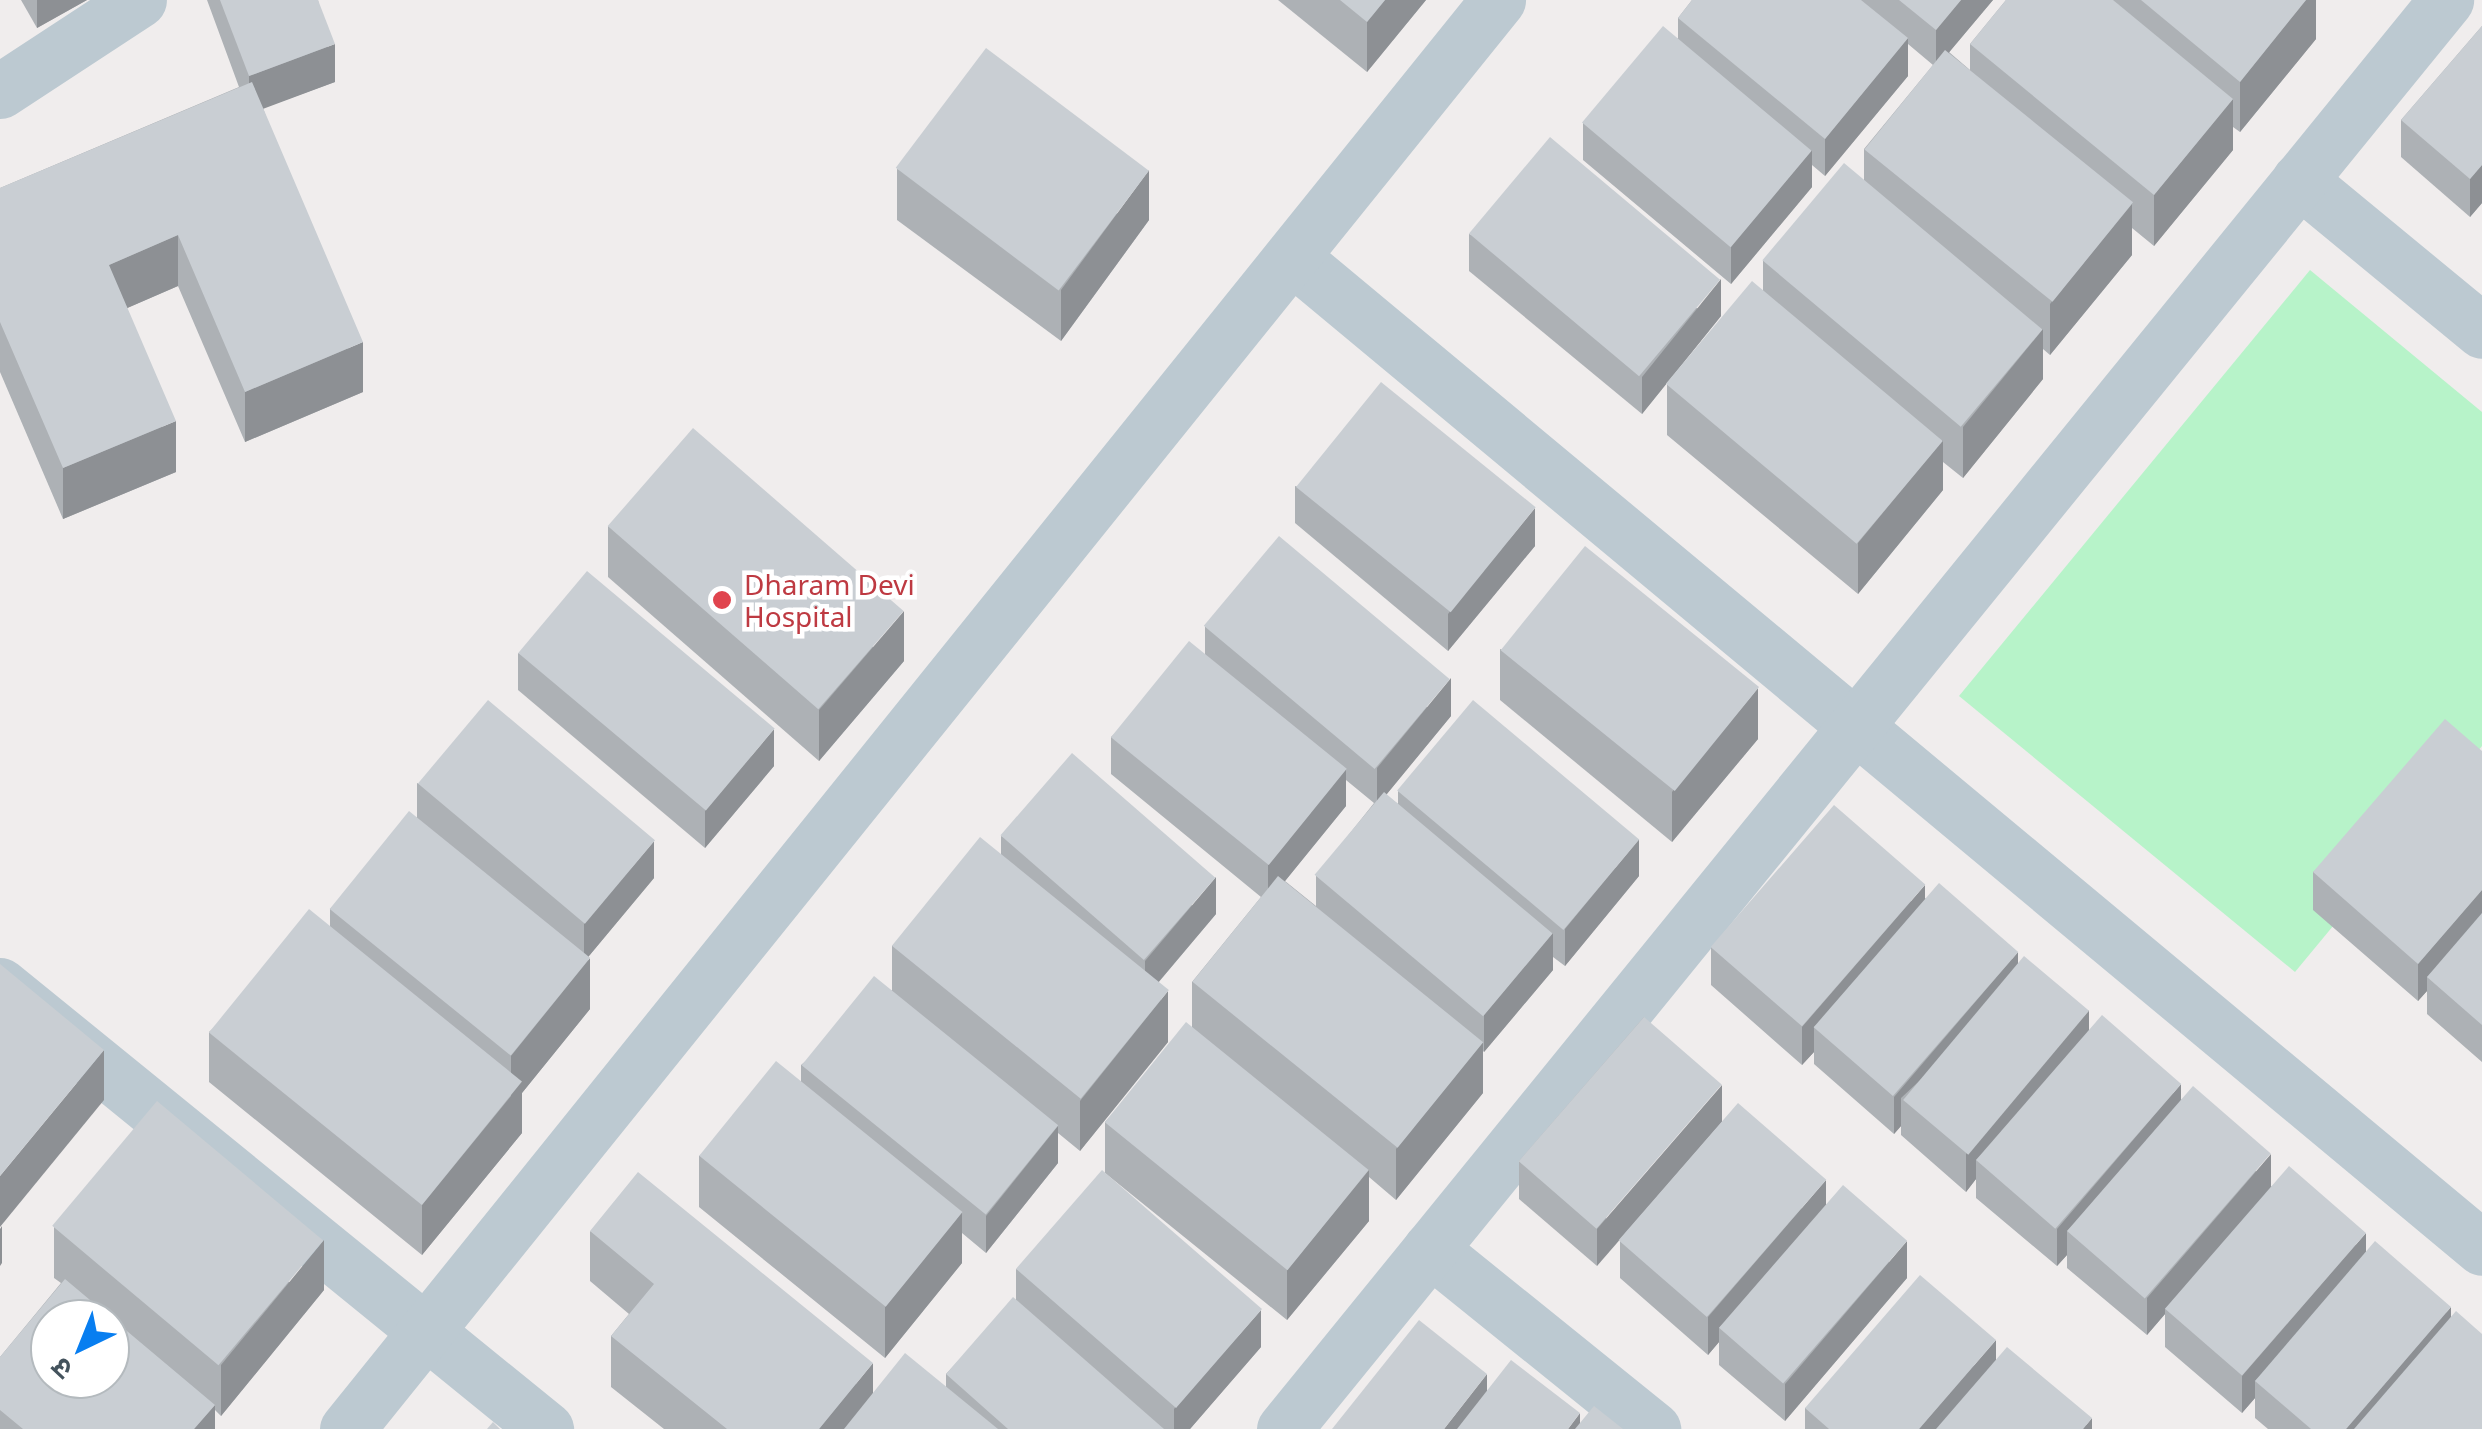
<!DOCTYPE html>
<html>
<head>
<meta charset="utf-8">
<style>
  body { margin:0 }
  #map { position:relative; width:2482px; height:1429px; overflow:hidden; background:#f0eded; font-family:"Noto Sans","Noto Sans Devanagari",sans-serif }
  div>[style] { position:absolute }
  .green>* { inset:0; background:#b7f3c9 }
  .minor>* { height:55px; margin:-27.5px; padding:0 27.5px; transform-origin:27.5px; border-radius:27.5px; background:#bcc9d1 }
  .wall>* { inset:0; background:#adb1b5 }
  .shaded-wall>* { inset:0; background:#8d9094 }
  .building>* { inset:0; background:#c9ced3; transform-origin:0 0 }
  .dots>* { width:28px; height:28px; translate:-50% -50%; box-sizing:border-box; border:5px solid #fff; border-radius:50% }
  span { translate:-50% -50%; white-space:nowrap; text-align:center; line-height:1.15; -webkit-text-stroke:9px #fff; paint-order:stroke }
  .health-label { font-size:28px; color:#be3a42 }
  .left { translate:0 -50%; text-align:left }
  .north { position:absolute; left:30px; top:1299px; width:100px; height:100px; box-sizing:border-box; background:#fff; border:2px solid #b4babe; border-radius:50%; rotate:223deg; font-size:28px; font-weight:700; line-height:40px; text-align:center; color:#44535d }
  .north::after { content:''; display:block; margin:auto; width:35px; height:45px; background:#087ef0; clip-path:polygon(50% 0,100% 100%,50% 72%,0 100%) }
</style>
</head>
<body>
<div id="map">
  <div class="green">
    <i style="clip-path:polygon(2310px 270px,2482px 412px,2482px 746px,2295px 972px,1959px 696px)"></i>
  </div>
  <div class="minor">
    <i style="left:0;top:91px;width:166px;rotate:-33.2deg"></i>
    <i style="left:2299px;top:180px;width:237px;rotate:39.5deg"></i>
    <i style="left:1293px;top:258px;width:1547px;rotate:39.78deg"></i>
    <i style="left:0;top:985px;width:704px;rotate:39.12deg"></i>
    <i style="left:1430px;top:1249px;width:287px;rotate:38.9deg"></i>
    <i style="left:347px;top:1429px;width:1835px;rotate:-51.15deg"></i>
    <i style="left:1284px;top:1429px;width:1842px;rotate:-50.88deg"></i>
  </div>
  <div class="wall">
    <i style="clip-path:polygon(21px 0,87px 0,37px 28px)"></i>
    <i style="clip-path:polygon(207px 0,318px 0,335px 82px,263px 108px,363px 392px,245px 442px,178px 286px,127px 308px,176px 472px,63px 519px,0 372px,0 188px,239px 87px)"></i>
    <i style="clip-path:polygon(1278px 0,1426px 0,1367px 72px)"></i>
    <i style="clip-path:polygon(1692px 0,1993px 0,1949px 52px,1970px 70px,1970px 44px,2006px 0,2316px 0,2316px 39px,2240px 132px,2233px 127px,2233px 150px,2154px 246px,2132px 228px,2132px 255px,2050px 355px,2043px 349px,2043px 379px,1963px 478px,1943px 462px,1943px 490px,1858px 594px,1667px 435px,1667px 385px,1763px 290px,1763px 261px,1864px 180px,1864px 149px,1933px 65px,1908px 44px,1908px 76px,1825px 176px,1812px 165px,1812px 187px,1731px 284px,1583px 160px,1583px 123px,1678px 38px,1678px 18px)"></i>
    <i style="clip-path:polygon(2482px 26px,2482px 203px,2470px 217px,2401px 157px,2401px 120px)"></i>
    <i style="clip-path:polygon(897px 169px,1149px 220px,1061px 341px,897px 220px)"></i>
    <i style="clip-path:polygon(1469px 234px,1721px 316px,1642px 414px,1469px 271px)"></i>
    <i style="clip-path:polygon(1295px 486px,1535px 546px,1448px 651px,1295px 523px)"></i>
    <i style="clip-path:polygon(608px 526px,904px 661px,819px 761px,608px 577px)"></i>
    <i style="clip-path:polygon(evenodd,1205px 626px,1451px 716px,1386px 795px,1398px 804px,1398px 791px,1639px 876px,1565px 966px,1553px 957px,1553px 970px,1484px 1052px,1483px 1051px,1483px 1093px,1396px 1200px,1369px 1177px,1369px 1221px,1287px 1320px,1105px 1173px,1105px 1122px,1192px 1027px,1192px 982px,1261px 897px,1111px 774px,1111px 737px,1205px 654px,1205px 626px,1346px 780px,1374px 803px,1316px 876px,1316px 906px,1285px 881px,1346px 806px,1346px 780px)"></i>
    <i style="clip-path:polygon(1500px 649px,1758px 739px,1672px 842px,1500px 700px)"></i>
    <i style="clip-path:polygon(518px 653px,774px 766px,705px 848px,518px 690px)"></i>
    <i style="clip-path:polygon(2482px 751px,2482px 1062px,2427px 1014px,2427px 991px,2418px 1001px,2313px 910px,2313px 872px)"></i>
    <i style="clip-path:polygon(417px 783px,654px 878px,588px 957px,590px 1009px,522px 1093px,522px 1133px,422px 1255px,209px 1082px,209px 1032px,330px 926px,330px 909px,417px 817px)"></i>
    <i style="clip-path:polygon(1001px 836px,1216px 914px,1158px 983px,1168px 1042px,1080px 1151px,1058px 1133px,1058px 1163px,986px 1253px,962px 1233px,962px 1263px,885px 1358px,699px 1207px,699px 1156px,801px 1081px,801px 1065px,892px 990px,892px 946px,1001px 854px)"></i>
    <i style="clip-path:polygon(1925px 898px,2018px 963px,2089px 1030px,2181px 1099px,2271px 1186px,2366px 1252px,2451px 1316px,2482px 1429px,2268px 1429px,2255px 1418px,2255px 1398px,2242px 1413px,2165px 1347px,2165px 1314px,2147px 1335px,2067px 1268px,2067px 1255px,2057px 1266px,1976px 1198px,1976px 1179px,1966px 1192px,1901px 1135px,1901px 1126px,1894px 1134px,1814px 1064px,1814px 1052px,1802px 1065px,1711px 985px,1711px 947px)"></i>
    <i style="clip-path:polygon(1644px 1017px,1597px 1266px,1519px 1199px,1519px 1161px)"></i>
    <i style="clip-path:polygon(1826px 1204px,1907px 1278px,1785px 1421px,1719px 1365px,1719px 1342px,1708px 1355px,1620px 1278px,1620px 1241px)"></i>
    <i style="clip-path:polygon(54px 1227px,324px 1290px,221px 1416px,215px 1410px,215px 1429px,0 1429px,0 1357px,61px 1283px,54px 1278px)"></i>
    <i style="clip-path:polygon(590px 1231px,873px 1394px,946px 1387px,946px 1374px,1016px 1300px,1016px 1269px,1261px 1347px,1190px 1429px,664px 1429px,611px 1387px,611px 1336px,629px 1314px,590px 1281px)"></i>
    <i style="clip-path:polygon(1996px 1360px,2092px 1429px,1805px 1429px,1805px 1408px)"></i>
  </div>
  <div class="shaded-wall">
    <i style="clip-path:polygon(37px 0,87px 0,37px 28px)"></i>
    <i style="clip-path:polygon(1385px 0,1426px 0,1367px 72px,1367px 22px)"></i>
    <i style="clip-path:polygon(1961px 0,1993px 0,1936px 68px,1936px 30px)"></i>
    <i style="clip-path:polygon(2306px 0,2316px 0,2316px 39px,2240px 132px,2240px 82px)"></i>
    <i style="clip-path:polygon(1908px 38px,1908px 76px,1825px 176px,1825px 139px)"></i>
    <i style="clip-path:polygon(335px 44px,335px 82px,249px 114px,249px 76px)"></i>
    <i style="clip-path:polygon(2233px 99px,2233px 150px,2154px 246px,2154px 195px)"></i>
    <i style="clip-path:polygon(1812px 150px,1812px 187px,1731px 284px,1731px 247px)"></i>
    <i style="clip-path:polygon(2482px 165px,2482px 203px,2470px 217px,2470px 179px)"></i>
    <i style="clip-path:polygon(1149px 170px,1149px 220px,1061px 341px,1061px 290px)"></i>
    <i style="clip-path:polygon(2132px 204px,2132px 255px,2050px 355px,2050px 304px)"></i>
    <i style="clip-path:polygon(178px 235px,178px 286px,109px 316px,109px 265px)"></i>
    <i style="clip-path:polygon(1721px 279px,1721px 316px,1642px 414px,1642px 377px)"></i>
    <i style="clip-path:polygon(2043px 329px,2043px 379px,1963px 478px,1963px 427px)"></i>
    <i style="clip-path:polygon(363px 342px,363px 392px,245px 442px,245px 392px)"></i>
    <i style="clip-path:polygon(176px 421px,176px 472px,63px 519px,63px 468px)"></i>
    <i style="clip-path:polygon(1943px 440px,1943px 490px,1858px 594px,1858px 543px)"></i>
    <i style="clip-path:polygon(1535px 508px,1535px 546px,1448px 651px,1448px 614px)"></i>
    <i style="clip-path:polygon(904px 611px,904px 661px,819px 761px,819px 710px)"></i>
    <i style="clip-path:polygon(1451px 678px,1451px 716px,1377px 806px,1377px 768px)"></i>
    <i style="clip-path:polygon(1758px 688px,1758px 739px,1672px 842px,1672px 792px)"></i>
    <i style="clip-path:polygon(774px 729px,774px 766px,705px 848px,705px 811px)"></i>
    <i style="clip-path:polygon(1346px 769px,1346px 806px,1268px 902px,1268px 865px)"></i>
    <i style="clip-path:polygon(1639px 839px,1639px 876px,1565px 966px,1565px 929px)"></i>
    <i style="clip-path:polygon(654px 841px,654px 878px,584px 962px,584px 924px)"></i>
    <i style="clip-path:polygon(1216px 877px,1216px 914px,1145px 998px,1145px 961px)"></i>
    <i style="clip-path:polygon(1925px 885px,1925px 923px,1814px 1027px,1814px 1052px,1802px 1065px,1802px 1027px)"></i>
    <i style="clip-path:polygon(2482px 890px,2482px 927px,2427px 977px,2427px 991px,2418px 1001px,2418px 964px)"></i>
    <i style="clip-path:polygon(1553px 933px,1553px 970px,1484px 1052px,1484px 1015px)"></i>
    <i style="clip-path:polygon(2018px 952px,2018px 989px,1901px 1098px,1901px 1126px,1894px 1134px,1894px 1097px)"></i>
    <i style="clip-path:polygon(590px 958px,590px 1009px,522px 1093px,522px 1133px,422px 1255px,422px 1205px,511px 1096px,511px 1056px)"></i>
    <i style="clip-path:polygon(1168px 991px,1168px 1042px,1080px 1151px,1080px 1101px)"></i>
    <i style="clip-path:polygon(2089px 1010px,2089px 1048px,1976px 1160px,1976px 1179px,1966px 1192px,1966px 1154px)"></i>
    <i style="clip-path:polygon(1483px 1042px,1483px 1093px,1396px 1200px,1396px 1149px)"></i>
    <i style="clip-path:polygon(104px 1050px,104px 1100px,0 1227px,0 1176px)"></i>
    <i style="clip-path:polygon(2181px 1084px,2181px 1121px,2067px 1231px,2067px 1255px,2057px 1266px,2057px 1229px)"></i>
    <i style="clip-path:polygon(1722px 1085px,1722px 1122px,1597px 1266px,1597px 1229px)"></i>
    <i style="clip-path:polygon(1058px 1126px,1058px 1163px,986px 1253px,986px 1216px)"></i>
    <i style="clip-path:polygon(2271px 1154px,2271px 1191px,2165px 1309px,2165px 1314px,2147px 1335px,2147px 1298px)"></i>
    <i style="clip-path:polygon(1369px 1170px,1369px 1221px,1287px 1320px,1287px 1270px)"></i>
    <i style="clip-path:polygon(1826px 1180px,1826px 1217px,1719px 1328px,1719px 1342px,1708px 1355px,1708px 1317px)"></i>
    <i style="clip-path:polygon(962px 1212px,962px 1263px,885px 1358px,885px 1307px)"></i>
    <i style="clip-path:polygon(2px 1226px,2px 1263px,0 1266px,0 1229px)"></i>
    <i style="clip-path:polygon(2366px 1233px,2366px 1270px,2255px 1381px,2255px 1398px,2242px 1413px,2242px 1376px)"></i>
    <i style="clip-path:polygon(324px 1240px,324px 1290px,221px 1416px,221px 1365px)"></i>
    <i style="clip-path:polygon(1907px 1241px,1907px 1278px,1785px 1421px,1785px 1384px)"></i>
    <i style="clip-path:polygon(2451px 1307px,2451px 1344px,2378px 1429px,2346px 1429px)"></i>
    <i style="clip-path:polygon(1261px 1310px,1261px 1347px,1190px 1429px,1174px 1429px,1174px 1409px)"></i>
    <i style="clip-path:polygon(1996px 1340px,1996px 1377px,1951px 1429px,1919px 1429px)"></i>
    <i style="clip-path:polygon(873px 1363px,873px 1413px,860px 1429px,819px 1429px)"></i>
    <i style="clip-path:polygon(1487px 1374px,1487px 1411px,1473px 1429px,1444px 1429px)"></i>
    <i style="clip-path:polygon(215px 1405px,215px 1429px,194px 1429px)"></i>
    <i style="clip-path:polygon(1580px 1413px,1580px 1429px,1568px 1429px)"></i>
    <i style="clip-path:polygon(2092px 1418px,2092px 1429px,2083px 1429px)"></i>
  </div>
  <div class="building">
    <i style="clip-path:polygon(220px 0,318px 0,335px 44px,249px 76px)"></i>
    <i style="clip-path:polygon(1340px 0,1385px 0,1367px 22px)"></i>
    <i style="clip-path:polygon(1692px 0,1861px 0,1908px 38px,1825px 139px,1678px 18px)"></i>
    <i style="clip-path:polygon(1899px 0,1961px 0,1936px 30px)"></i>
    <i style="clip-path:polygon(2006px 0,2113px 0,2233px 99px,2154px 195px,1970px 44px)"></i>
    <i style="clip-path:polygon(2141px 0,2306px 0,2240px 82px)"></i>
    <i style="left:1663px;top:26px;width:194px;height:126px;rotate:40deg"></i>
    <i style="clip-path:polygon(2482px 26px,2482px 165px,2470px 179px,2401px 120px)"></i>
    <i style="left:986px;top:48px;width:204px;height:150px;rotate:37deg"></i>
    <i style="left:1945px;top:50px;width:242px;height:128px;rotate:39deg"></i>
    <i style="clip-path:polygon(252px 82px,363px 342px,245px 392px,178px 235px,109px 265px,176px 421px,63px 468px,0 322px,0 188px)"></i>
    <i style="left:1550px;top:137px;width:222px;height:126px;rotate:40deg"></i>
    <i style="left:1844px;top:163px;width:259px;height:127px;rotate:40deg"></i>
    <i style="left:1752px;top:281px;width:249px;height:134px;rotate:40deg"></i>
    <i style="left:1381px;top:382px;width:199px;height:135px;rotate:39deg"></i>
    <i style="left:693px;top:428px;width:279px;height:130px;rotate:41deg"></i>
    <i style="left:1279px;top:536px;width:223px;height:117px;rotate:40deg"></i>
    <i style="left:1585px;top:546px;width:224px;height:134px;rotate:39deg"></i>
    <i style="left:587px;top:571px;width:245px;height:107px;rotate:40deg"></i>
    <i style="left:1189px;top:641px;width:203px;height:124px;rotate:39deg"></i>
    <i style="left:488px;top:700px;width:218px;height:109px;rotate:40deg"></i>
    <i style="left:1473px;top:700px;width:217px;height:118px;rotate:40deg"></i>
    <i style="clip-path:polygon(2445px 719px,2482px 751px,2482px 890px,2418px 964px,2313px 872px)"></i>
    <i style="left:1072px;top:753px;width:190px;height:109px;rotate:41deg"></i>
    <i style="left:1384px;top:792px;width:220px;height:108px;rotate:40deg"></i>
    <i style="left:1834px;top:805px;width:121px;height:188px;rotate:41deg"></i>
    <i style="left:409px;top:811px;width:233px;height:126px;rotate:39deg"></i>
    <i style="left:980px;top:837px;width:243px;height:140px;rotate:39deg"></i>
    <i style="left:1278px;top:876px;width:264px;height:136px;rotate:39deg"></i>
    <i style="left:1939px;top:883px;width:105px;height:191px;rotate:41deg"></i>
    <i style="left:309px;top:909px;width:274px;height:159px;rotate:39deg"></i>
    <i style="clip-path:polygon(2482px 913px,2482px 1025px,2427px 977px)"></i>
    <i style="left:2024px;top:956px;width:85px;height:188px;rotate:40deg"></i>
    <i style="clip-path:polygon(0 964px,104px 1050px,0 1176px)"></i>
    <i style="left:874px;top:976px;width:237px;height:115px;rotate:39deg"></i>
    <i style="left:2102px;top:1015px;width:105px;height:192px;rotate:41deg"></i>
    <i style="left:1644px;top:1017px;width:103px;height:191px;rotate:41deg"></i>
    <i style="left:1186px;top:1022px;width:235px;height:129px;rotate:39deg"></i>
    <i style="left:776px;top:1061px;width:240px;height:122px;rotate:39deg"></i>
    <i style="left:2193px;top:1086px;width:103px;height:192px;rotate:41deg"></i>
    <i style="left:157px;top:1101px;width:217px;height:163px;rotate:40deg"></i>
    <i style="left:1738px;top:1103px;width:117px;height:182px;rotate:41deg"></i>
    <i style="left:2289px;top:1166px;width:102px;height:189px;rotate:41deg"></i>
    <i style="left:1102px;top:1170px;width:212px;height:131px;rotate:41deg"></i>
    <i style="clip-path:polygon(638px 1172px,873px 1363px,819px 1429px,727px 1429px,611px 1336px,654px 1284px,590px 1231px)"></i>
    <i style="left:1843px;top:1185px;width:85px;height:189px;rotate:41deg"></i>
    <i style="clip-path:polygon(2375px 1241px,2451px 1307px,2346px 1429px,2311px 1429px,2255px 1381px)"></i>
    <i style="clip-path:polygon(1920px 1275px,1996px 1340px,1919px 1429px,1829px 1429px,1805px 1408px)"></i>
    <i style="clip-path:polygon(evenodd,65px 1279px,215px 1405px,194px 1429px,23px 1429px,0 1410px,0 1357px,65px 1279px,50px 1319px,110px 1319px,110px 1379px,50px 1379px,50px 1319px)"></i>
    <i style="clip-path:polygon(1013px 1297px,1164px 1429px,1008px 1429px,946px 1374px)"></i>
    <i style="clip-path:polygon(2456px 1311px,2482px 1334px,2482px 1429px,2354px 1429px)"></i>
    <i style="clip-path:polygon(1419px 1320px,1487px 1374px,1444px 1429px,1332px 1429px)"></i>
    <i style="clip-path:polygon(2007px 1347px,2092px 1418px,2083px 1429px,1936px 1429px)"></i>
    <i style="clip-path:polygon(905px 1353px,998px 1429px,844px 1429px)"></i>
    <i style="clip-path:polygon(1511px 1360px,1580px 1413px,1568px 1429px,1457px 1429px)"></i>
    <i style="clip-path:polygon(1594px 1406px,1623px 1429px,1575px 1429px)"></i>
    <i style="clip-path:polygon(493px 1422px,500px 1429px,487px 1429px)"></i>
  </div>
  <div class="dots">
    <i style="left:722px;top:600px;background:#e0444e"></i>
  </div>
  <div class="health-label">
    <span class="left" style="left:744px;top:600px">Dharam Devi<br>Hospital</span>
  </div>
  <div class="north">उ</div>
</div>
</body>
</html>
